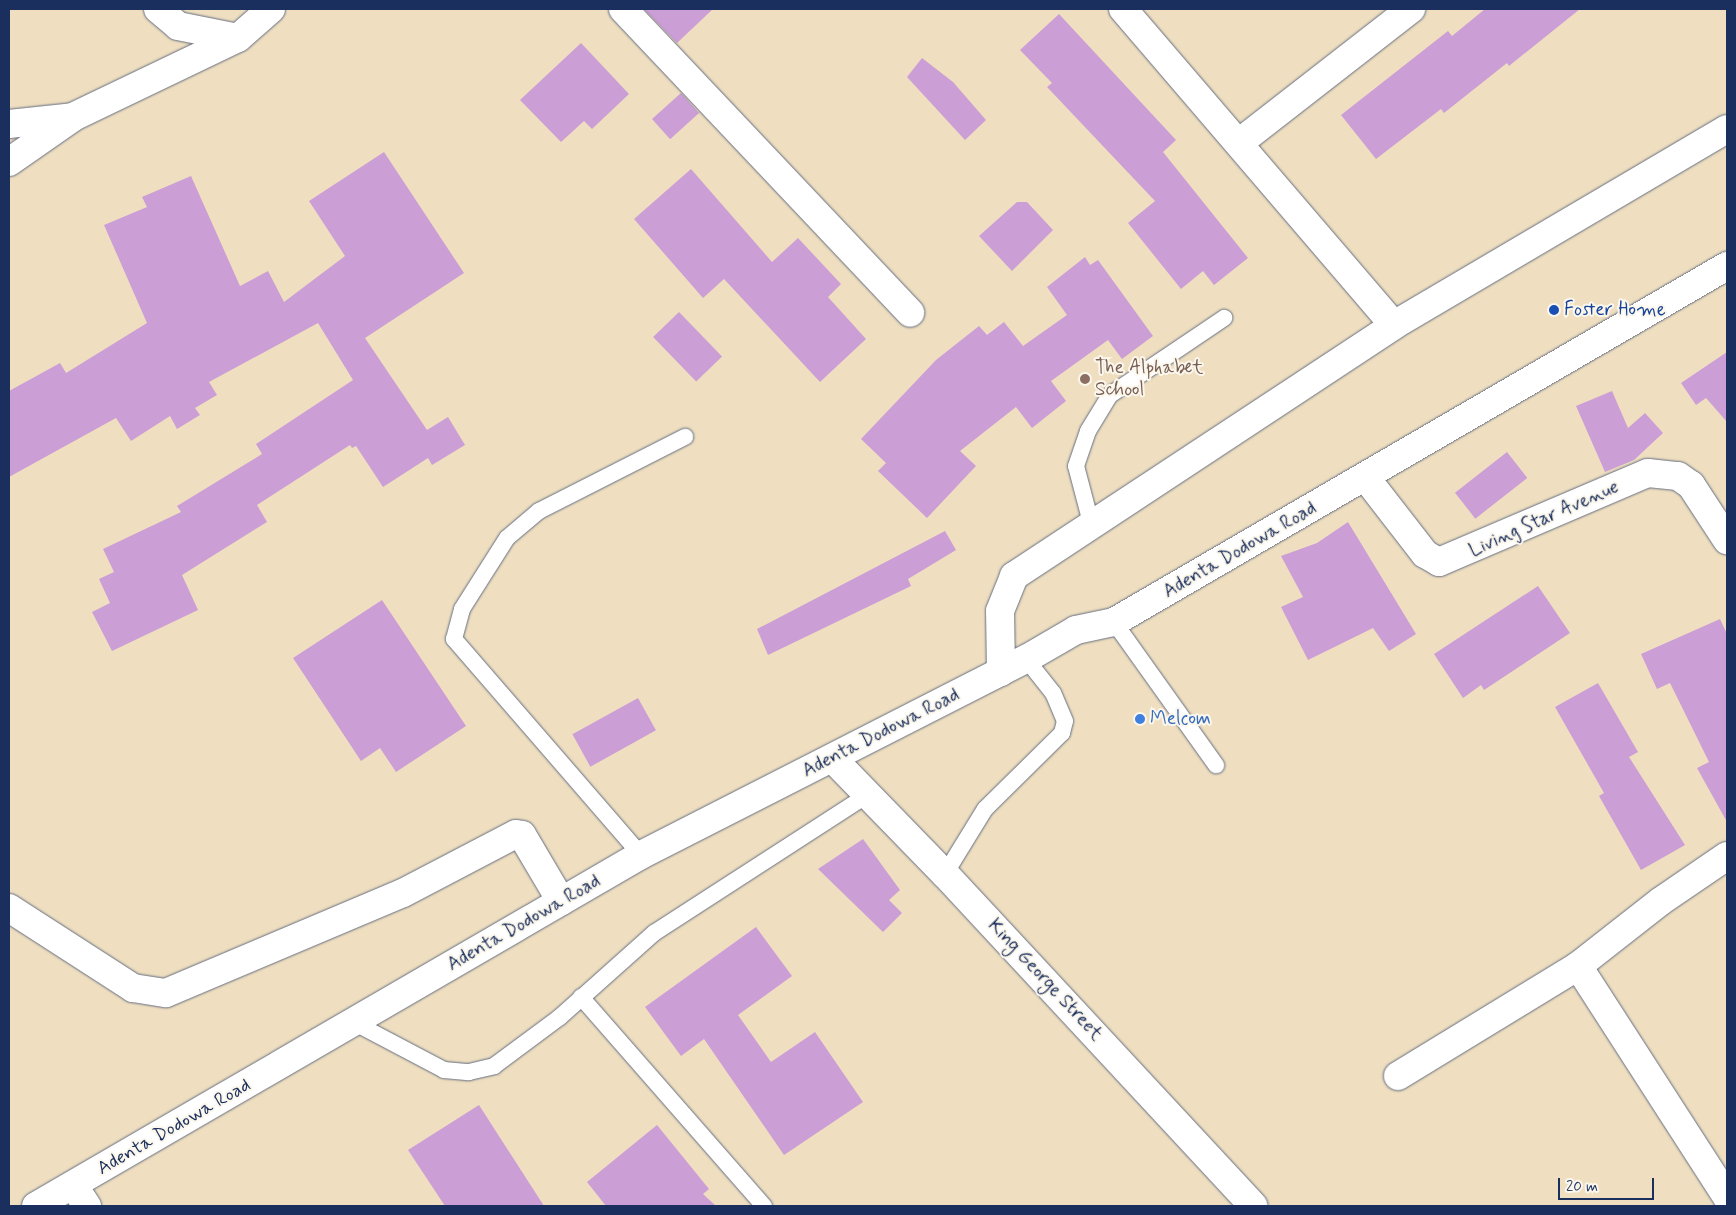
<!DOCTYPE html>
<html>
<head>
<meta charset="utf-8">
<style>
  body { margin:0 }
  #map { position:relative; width:1736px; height:1215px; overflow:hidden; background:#efdfc0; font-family:Mynerve,sans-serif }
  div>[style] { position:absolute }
  .building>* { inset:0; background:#cb9ed6; transform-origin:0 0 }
  .roads { filter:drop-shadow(0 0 1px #656d80) drop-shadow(0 0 1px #656d80) }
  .service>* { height:16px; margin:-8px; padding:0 8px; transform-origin:8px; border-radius:8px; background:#fff }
  .minor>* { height:28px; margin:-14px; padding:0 14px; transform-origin:14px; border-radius:14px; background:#fff }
  .primary>* { height:28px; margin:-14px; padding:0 14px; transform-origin:14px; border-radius:14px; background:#fff }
  .dots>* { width:14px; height:14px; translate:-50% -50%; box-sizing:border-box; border:2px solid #fbf7ec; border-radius:50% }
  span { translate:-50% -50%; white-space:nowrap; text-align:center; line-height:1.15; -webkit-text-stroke:4px #fbf7ec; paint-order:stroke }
  .transit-label { font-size:19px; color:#164399 }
  .left { translate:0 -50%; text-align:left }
  .education-label { font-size:19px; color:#785e54 }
  .street-label { font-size:19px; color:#1b2f5e }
  .shop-label { font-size:19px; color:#366cbe }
  .frame { position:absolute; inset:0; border:10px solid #1b2f5e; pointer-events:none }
  .scale { position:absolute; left:1558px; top:1178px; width:96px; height:22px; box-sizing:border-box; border:2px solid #1b2f5e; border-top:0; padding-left:6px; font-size:15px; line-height:18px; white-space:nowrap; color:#1b2f5e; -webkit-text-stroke:4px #fbf7ec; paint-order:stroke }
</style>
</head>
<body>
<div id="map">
  <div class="building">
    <i style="clip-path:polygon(644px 9px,713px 9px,677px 43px)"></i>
    <i style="clip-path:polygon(1485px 9px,1580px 9px,1509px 66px,1507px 63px,1444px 113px,1441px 109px,1376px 159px,1341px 115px,1448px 31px,1452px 36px)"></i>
    <i style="clip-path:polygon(1059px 14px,1176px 140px,1163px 152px,1248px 258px,1214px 285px,1203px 271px,1181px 289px,1128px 223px,1155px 201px,1047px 87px,1052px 83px,1020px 50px)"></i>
    <i style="clip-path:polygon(581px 43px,629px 94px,592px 129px,584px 121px,561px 142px,520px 100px)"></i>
    <i style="clip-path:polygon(922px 58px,953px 82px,986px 120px,965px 140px,907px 77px)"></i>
    <i style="left:681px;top:93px;width:27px;height:39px;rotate:48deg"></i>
    <i style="clip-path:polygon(384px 152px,464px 273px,365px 338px,427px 430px,448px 417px,465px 445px,432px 465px,428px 458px,383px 487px,356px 446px,352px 448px,350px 445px,257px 505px,267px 522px,182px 575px,198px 610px,112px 651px,92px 612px,110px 603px,99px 579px,114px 572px,103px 549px,181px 512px,177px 506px,262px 454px,256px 444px,353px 380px,318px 323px,209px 382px,217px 395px,195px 408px,200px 415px,177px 429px,170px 416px,131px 441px,116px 418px,9px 477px,9px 391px,60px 363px,66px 373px,147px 323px,104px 225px,147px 207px,142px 197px,191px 176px,240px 286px,268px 271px,284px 302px,345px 256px,309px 201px)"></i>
    <i style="clip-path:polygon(691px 169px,772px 262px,798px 238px,841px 284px,828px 297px,866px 339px,820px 382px,724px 279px,703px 298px,634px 219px)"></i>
    <i style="clip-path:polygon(1017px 202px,1027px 202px,1053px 230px,1012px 271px,979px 236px)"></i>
    <i style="clip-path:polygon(1085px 257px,1090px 265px,1098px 260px,1153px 336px,1122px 359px,1108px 340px,1051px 381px,1066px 401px,1032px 428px,1016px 407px,960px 451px,976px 466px,927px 518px,878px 471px,886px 463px,861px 439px,936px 360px,979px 326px,987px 335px,1004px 322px,1023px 346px,1067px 315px,1047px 287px)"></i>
    <i style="left:679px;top:312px;width:62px;height:36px;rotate:46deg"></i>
    <i style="clip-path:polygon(1727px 352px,1727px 422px,1706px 398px,1696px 405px,1681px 383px)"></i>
    <i style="clip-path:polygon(1612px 391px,1628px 428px,1645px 413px,1663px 433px,1634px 460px,1605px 472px,1576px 406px)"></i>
    <i style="left:1507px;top:452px;width:33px;height:66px;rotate:52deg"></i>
    <i style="clip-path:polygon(1348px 522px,1416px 634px,1389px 651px,1373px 628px,1308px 660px,1281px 607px,1303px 597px,1281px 556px,1317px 543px)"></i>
    <i style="clip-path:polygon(945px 531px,956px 550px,908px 579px,911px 586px,768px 655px,757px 629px)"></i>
    <i style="clip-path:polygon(1538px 586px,1570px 633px,1484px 690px,1481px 685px,1463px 698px,1434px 654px)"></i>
    <i style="clip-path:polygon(382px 600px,466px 726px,396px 772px,380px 748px,361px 761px,293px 658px)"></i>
    <i style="clip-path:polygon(1720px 619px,1727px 634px,1727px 822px,1697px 768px,1709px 762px,1670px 683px,1657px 689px,1641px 654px)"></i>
    <i style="clip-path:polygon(1598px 683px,1638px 752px,1629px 757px,1685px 845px,1641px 870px,1599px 796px,1604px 793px,1555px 707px)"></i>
    <i style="left:638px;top:698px;width:37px;height:75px;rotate:61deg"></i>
    <i style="clip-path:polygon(863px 839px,900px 890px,889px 900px,902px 913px,883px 932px,818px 869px)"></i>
    <i style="clip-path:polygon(756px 927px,792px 976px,738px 1015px,771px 1062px,815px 1032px,863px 1102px,784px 1155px,704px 1039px,681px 1056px,645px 1007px)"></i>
    <i style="clip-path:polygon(479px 1105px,544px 1206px,445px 1206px,408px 1150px)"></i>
    <i style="clip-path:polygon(657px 1125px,709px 1189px,703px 1194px,716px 1206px,606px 1206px,587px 1182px)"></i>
  </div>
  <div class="roads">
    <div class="service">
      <i style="left:1091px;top:523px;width:59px;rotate:-104.7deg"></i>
      <i style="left:1076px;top:466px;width:37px;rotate:-71deg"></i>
      <i style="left:1088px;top:431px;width:42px;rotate:-58.6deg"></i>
      <i style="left:1110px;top:395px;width:138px;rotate:-34deg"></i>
      <i style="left:1114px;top:622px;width:176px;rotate:54.5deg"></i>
      <i style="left:641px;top:855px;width:286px;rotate:-130.9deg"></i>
      <i style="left:454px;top:639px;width:31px;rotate:-75deg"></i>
      <i style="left:462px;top:609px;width:84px;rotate:-57.6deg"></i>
      <i style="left:507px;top:538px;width:42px;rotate:-40.2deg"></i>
      <i style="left:539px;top:511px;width:164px;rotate:-26.9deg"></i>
      <i style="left:945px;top:874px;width:76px;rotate:-58.4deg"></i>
      <i style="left:985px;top:809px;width:108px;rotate:-44.6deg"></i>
      <i style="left:1062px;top:733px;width:12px;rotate:-76deg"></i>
      <i style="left:1065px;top:721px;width:30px;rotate:-113deg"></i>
      <i style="left:1053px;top:693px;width:43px;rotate:-128.5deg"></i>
      <i style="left:581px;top:997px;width:278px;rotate:48.8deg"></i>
      <i style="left:353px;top:1022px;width:103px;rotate:27.8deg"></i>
      <i style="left:444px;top:1070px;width:25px;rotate:5deg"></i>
      <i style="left:469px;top:1072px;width:26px;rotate:-13deg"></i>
      <i style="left:494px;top:1066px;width:82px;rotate:-36.6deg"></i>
      <i style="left:560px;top:1017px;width:126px;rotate:-41.8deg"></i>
      <i style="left:654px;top:933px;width:257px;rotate:-32.9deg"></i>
    </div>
    <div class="minor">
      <i style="left:158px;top:9px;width:26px;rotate:40deg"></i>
      <i style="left:178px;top:26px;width:61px;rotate:11.3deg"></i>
      <i style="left:623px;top:9px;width:418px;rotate:46.6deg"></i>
      <i style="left:1123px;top:9px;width:416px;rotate:49.4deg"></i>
      <i style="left:1394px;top:325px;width:386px;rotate:-30.5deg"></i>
      <i style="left:9px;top:124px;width:64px;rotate:-6.2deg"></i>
      <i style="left:73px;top:117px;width:183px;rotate:-25.6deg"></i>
      <i style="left:238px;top:38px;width:44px;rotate:-41.3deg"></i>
      <i style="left:1240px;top:142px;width:217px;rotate:-37.9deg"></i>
      <i style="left:9px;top:162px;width:77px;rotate:-34.9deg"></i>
      <i style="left:1366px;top:478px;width:96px;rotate:52.2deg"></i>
      <i style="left:1425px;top:554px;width:16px;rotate:30deg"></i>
      <i style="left:1439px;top:562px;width:227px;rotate:-23.1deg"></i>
      <i style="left:1648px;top:473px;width:30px;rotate:6deg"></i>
      <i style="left:1678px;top:476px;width:16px;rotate:35deg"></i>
      <i style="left:1691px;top:485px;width:66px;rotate:56.8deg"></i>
      <i style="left:1001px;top:672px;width:61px;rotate:-90.9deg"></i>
      <i style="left:1000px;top:611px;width:38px;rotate:-68deg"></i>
      <i style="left:1014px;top:576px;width:455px;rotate:-33.4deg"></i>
      <i style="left:833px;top:759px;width:161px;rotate:45.8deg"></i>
      <i style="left:945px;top:874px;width:453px;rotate:47.1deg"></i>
      <i style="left:9px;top:908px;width:148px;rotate:32.8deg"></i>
      <i style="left:133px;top:988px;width:33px;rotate:9deg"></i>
      <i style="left:166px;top:993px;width:257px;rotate:-22.9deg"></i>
      <i style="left:403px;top:893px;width:127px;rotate:-27.6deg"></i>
      <i style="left:516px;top:834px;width:6px;rotate:9deg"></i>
      <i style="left:522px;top:835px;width:77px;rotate:59.4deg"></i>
      <i style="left:1578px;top:966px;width:275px;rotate:57.2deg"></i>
      <i style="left:1398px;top:1076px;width:211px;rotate:-31.4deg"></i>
      <i style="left:1578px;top:966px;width:105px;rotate:-38.1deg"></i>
      <i style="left:1661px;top:901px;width:80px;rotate:-34.3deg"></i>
      <i style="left:74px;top:1186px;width:24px;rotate:57deg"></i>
    </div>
    <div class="primary">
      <i style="left:36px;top:1206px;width:699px;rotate:-30.12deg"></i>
      <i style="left:641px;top:855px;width:432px;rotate:-27deg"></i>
      <i style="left:1026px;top:659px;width:58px;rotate:-30.1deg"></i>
      <i style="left:1076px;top:630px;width:39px;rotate:-12deg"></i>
      <i style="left:1114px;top:622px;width:709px;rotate:-30.15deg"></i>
    </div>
  </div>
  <div class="dots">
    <i style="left:1554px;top:310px;background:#1a4fb4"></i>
    <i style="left:1085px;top:379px;background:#8d6e63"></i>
    <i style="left:1140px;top:719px;background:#3f7fe0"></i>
  </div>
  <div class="transit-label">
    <span class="left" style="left:1564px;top:310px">Foster Home</span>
  </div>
  <div class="education-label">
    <span class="left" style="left:1095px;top:379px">The Alphabet<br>School</span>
  </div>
  <div class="street-label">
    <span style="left:1544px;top:519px;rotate:-24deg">Living Star Avenue</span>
    <span style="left:1240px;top:550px;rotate:-30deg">Adenta Dodowa Road</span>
    <span style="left:881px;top:733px;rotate:-27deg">Adenta Dodowa Road</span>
    <span style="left:524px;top:923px;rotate:-30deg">Adenta Dodowa Road</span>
    <span style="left:1045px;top:980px;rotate:47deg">King George Street</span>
    <span style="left:174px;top:1127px;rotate:-30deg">Adenta Dodowa Road</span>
  </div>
  <div class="shop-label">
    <span class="left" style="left:1150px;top:719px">Melcom</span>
  </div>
  <div class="frame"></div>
  <div class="scale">20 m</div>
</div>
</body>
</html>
